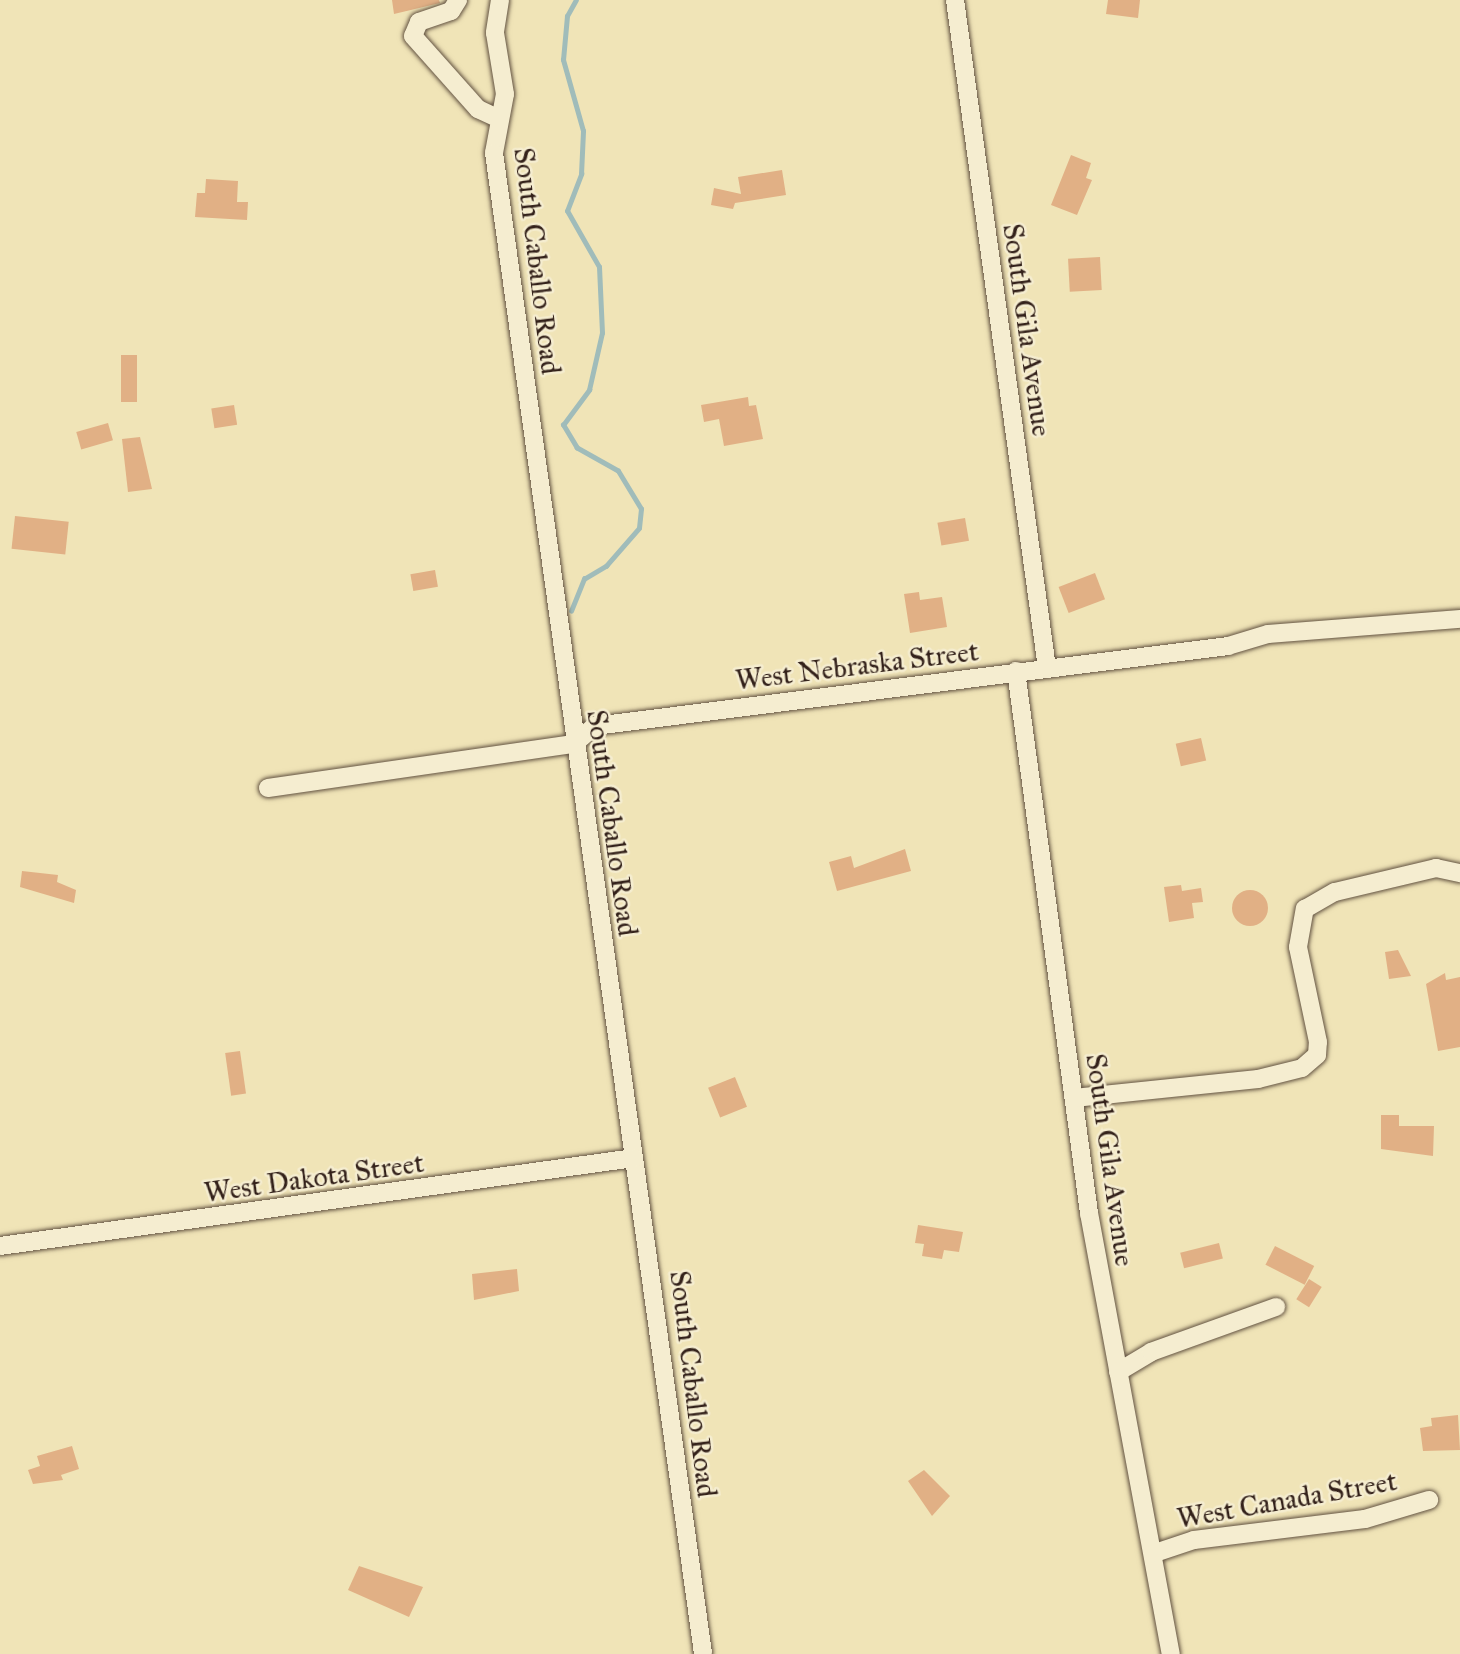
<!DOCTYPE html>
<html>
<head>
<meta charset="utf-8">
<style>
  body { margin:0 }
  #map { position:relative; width:1460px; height:1654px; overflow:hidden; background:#f0e4b7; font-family:"IM FELL Great Primer",serif }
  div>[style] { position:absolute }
  .stream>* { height:4.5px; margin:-2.25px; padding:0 2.25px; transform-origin:2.25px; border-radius:2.25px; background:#a0bcba }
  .building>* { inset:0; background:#e1b085; transform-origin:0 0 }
  .round { border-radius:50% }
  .roads { filter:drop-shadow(0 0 2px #625241) drop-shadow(0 0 2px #625241) }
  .minor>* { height:18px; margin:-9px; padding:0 9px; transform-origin:9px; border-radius:9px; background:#f5edd0 }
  span { translate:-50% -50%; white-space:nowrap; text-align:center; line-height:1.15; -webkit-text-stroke:5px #f5edd0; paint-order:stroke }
  .street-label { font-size:28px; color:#33211a }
</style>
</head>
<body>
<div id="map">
  <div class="stream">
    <i style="left:571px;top:611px;width:35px;rotate:-68deg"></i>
    <i style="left:584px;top:579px;width:26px;rotate:-31deg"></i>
    <i style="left:606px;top:566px;width:50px;rotate:-49deg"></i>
    <i style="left:639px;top:528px;width:19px;rotate:-84deg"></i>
    <i style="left:641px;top:509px;width:44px;rotate:-121.2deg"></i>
    <i style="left:618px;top:471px;width:47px;rotate:-150.7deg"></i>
    <i style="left:577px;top:448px;width:27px;rotate:-121deg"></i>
    <i style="left:563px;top:425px;width:44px;rotate:-53.4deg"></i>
    <i style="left:589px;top:390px;width:58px;rotate:-77.2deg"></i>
    <i style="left:602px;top:333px;width:66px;rotate:-92.6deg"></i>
    <i style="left:599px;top:267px;width:64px;rotate:-119.7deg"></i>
    <i style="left:567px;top:211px;width:40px;rotate:-69deg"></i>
    <i style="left:581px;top:174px;width:43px;rotate:-87.3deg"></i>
    <i style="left:583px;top:131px;width:74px;rotate:-105.7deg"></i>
    <i style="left:563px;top:60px;width:44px;rotate:-84.8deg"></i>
    <i style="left:567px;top:16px;width:18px;rotate:-61deg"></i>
  </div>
  <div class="building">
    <i style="clip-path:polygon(392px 0,439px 0,440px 3px,394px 14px)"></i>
    <i style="clip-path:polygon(1108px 0,1140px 0,1138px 18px,1106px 14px)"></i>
    <i style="clip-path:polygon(1071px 155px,1091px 163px,1086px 178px,1092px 180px,1077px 215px,1051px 205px)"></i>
    <i style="clip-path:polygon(782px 170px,786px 195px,735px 203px,733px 209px,711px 205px,714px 188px,741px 194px,738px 177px)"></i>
    <i style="clip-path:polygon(206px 179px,238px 181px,237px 202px,248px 202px,247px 220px,195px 217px,197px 193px,205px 193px)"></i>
    <i style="left:1100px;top:257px;width:33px;height:32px;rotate:87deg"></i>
    <i style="left:121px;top:355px;width:16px;height:47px"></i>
    <i style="clip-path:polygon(748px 397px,749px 406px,756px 405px,763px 439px,724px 446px,719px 419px,704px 422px,701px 405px)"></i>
    <i style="left:234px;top:405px;width:20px;height:23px;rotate:81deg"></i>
    <i style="left:108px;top:423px;width:18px;height:33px;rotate:74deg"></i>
    <i style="clip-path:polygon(140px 437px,152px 489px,128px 492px,122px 439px)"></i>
    <i style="left:15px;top:516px;width:54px;height:33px;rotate:6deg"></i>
    <i style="left:965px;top:518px;width:23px;height:28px;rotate:80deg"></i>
    <i style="left:435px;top:570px;width:17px;height:25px;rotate:80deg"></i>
    <i style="left:1095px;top:573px;width:28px;height:39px;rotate:69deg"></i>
    <i style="clip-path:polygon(919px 592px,920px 600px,942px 597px,947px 627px,910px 633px,904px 594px)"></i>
    <i style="left:1201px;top:738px;width:23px;height:26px;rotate:77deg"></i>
    <i style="clip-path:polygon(905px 849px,911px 871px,837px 891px,829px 862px,851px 856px,854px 868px)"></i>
    <i style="clip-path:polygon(22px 871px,58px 875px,57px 882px,76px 890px,74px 903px,20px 887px)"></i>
    <i style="clip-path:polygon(1181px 885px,1182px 891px,1201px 888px,1203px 902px,1192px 903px,1194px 918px,1169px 922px,1164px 887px)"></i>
    <i class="round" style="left:1232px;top:890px;width:36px;height:36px"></i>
    <i style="clip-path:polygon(1398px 950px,1411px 976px,1389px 979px,1385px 952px)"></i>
    <i style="clip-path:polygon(1445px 973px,1446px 980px,1460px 977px,1460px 1047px,1438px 1051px,1426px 984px)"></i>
    <i style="left:240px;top:1051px;width:43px;height:15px;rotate:82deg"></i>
    <i style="left:735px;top:1077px;width:32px;height:29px;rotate:68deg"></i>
    <i style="clip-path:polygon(1381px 1115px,1399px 1115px,1399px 1126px,1434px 1126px,1433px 1156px,1381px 1149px)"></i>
    <i style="clip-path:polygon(918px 1225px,963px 1232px,959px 1252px,944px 1250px,942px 1259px,922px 1256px,924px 1244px,915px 1243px)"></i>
    <i style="left:1219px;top:1243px;width:16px;height:40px;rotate:76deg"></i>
    <i style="left:1275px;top:1246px;width:44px;height:21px;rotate:27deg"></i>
    <i style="clip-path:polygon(517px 1269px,519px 1291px,474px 1300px,472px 1274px)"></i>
    <i style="left:1309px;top:1279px;width:15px;height:24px;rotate:32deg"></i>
    <i style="clip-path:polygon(1458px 1415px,1460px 1450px,1423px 1451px,1420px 1428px,1432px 1426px,1431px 1418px)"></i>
    <i style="clip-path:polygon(72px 1446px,79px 1469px,61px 1475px,63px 1480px,33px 1484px,28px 1470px,40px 1466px,37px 1456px)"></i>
    <i style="clip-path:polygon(924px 1470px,950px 1496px,932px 1516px,908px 1481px)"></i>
    <i style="clip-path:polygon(359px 1566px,423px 1587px,409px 1617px,348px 1590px)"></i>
  </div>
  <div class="roads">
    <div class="minor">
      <i style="left:458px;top:0;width:13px;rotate:122deg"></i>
      <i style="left:451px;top:11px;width:34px;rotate:161deg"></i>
      <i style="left:419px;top:22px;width:15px;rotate:113deg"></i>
      <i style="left:413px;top:36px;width:98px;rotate:48.3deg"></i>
      <i style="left:478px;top:109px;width:21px;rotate:25deg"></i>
      <i style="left:500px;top:0;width:33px;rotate:99deg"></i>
      <i style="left:495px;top:33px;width:62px;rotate:80.7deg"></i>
      <i style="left:505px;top:94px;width:60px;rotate:100.6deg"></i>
      <i style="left:494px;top:153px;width:1515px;rotate:82.07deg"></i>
      <i style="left:955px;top:0;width:674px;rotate:82.16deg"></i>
      <i style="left:1016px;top:671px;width:547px;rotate:82.33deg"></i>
      <i style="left:1089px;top:1213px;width:449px;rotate:79.5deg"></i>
      <i style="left:268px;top:788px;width:309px;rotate:-8.2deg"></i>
      <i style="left:574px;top:744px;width:28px;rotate:-41deg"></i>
      <i style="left:595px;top:726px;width:638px;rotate:-7.2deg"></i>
      <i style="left:1228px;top:646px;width:42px;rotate:-16.7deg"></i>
      <i style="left:1268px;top:634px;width:193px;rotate:-4.5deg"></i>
      <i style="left:1074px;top:1098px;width:185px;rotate:-5.9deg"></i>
      <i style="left:1258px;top:1079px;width:45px;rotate:-14deg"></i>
      <i style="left:1302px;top:1068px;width:20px;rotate:-41deg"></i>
      <i style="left:1317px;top:1055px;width:13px;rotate:-86deg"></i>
      <i style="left:1318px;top:1042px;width:97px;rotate:-101.9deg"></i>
      <i style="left:1298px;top:947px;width:39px;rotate:-80deg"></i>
      <i style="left:1305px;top:909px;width:34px;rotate:-30deg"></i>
      <i style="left:1335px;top:892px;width:104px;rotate:-13.4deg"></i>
      <i style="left:1436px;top:868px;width:25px;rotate:12deg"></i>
      <i style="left:0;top:1246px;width:640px;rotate:-7.9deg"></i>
      <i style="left:1118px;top:1372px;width:39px;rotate:-31deg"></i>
      <i style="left:1151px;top:1352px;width:133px;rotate:-19.8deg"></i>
      <i style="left:1155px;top:1553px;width:41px;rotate:-18.4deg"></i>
      <i style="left:1194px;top:1540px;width:172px;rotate:-7deg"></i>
      <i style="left:1365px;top:1519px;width:67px;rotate:-16.5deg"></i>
    </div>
  </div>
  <div class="street-label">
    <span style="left:537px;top:261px;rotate:83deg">South Caballo Road</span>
    <span style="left:1027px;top:330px;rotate:82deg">South Gila Avenue</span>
    <span style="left:857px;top:666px;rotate:-7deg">West Nebraska Street</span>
    <span style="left:612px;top:823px;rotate:82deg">South Caballo Road</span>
    <span style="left:1110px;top:1160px;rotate:82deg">South Gila Avenue</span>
    <span style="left:314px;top:1178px;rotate:-8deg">West Dakota Street</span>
    <span style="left:693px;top:1384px;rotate:83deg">South Caballo Road</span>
    <span style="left:1287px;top:1500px;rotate:-10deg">West Canada Street</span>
  </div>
</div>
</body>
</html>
